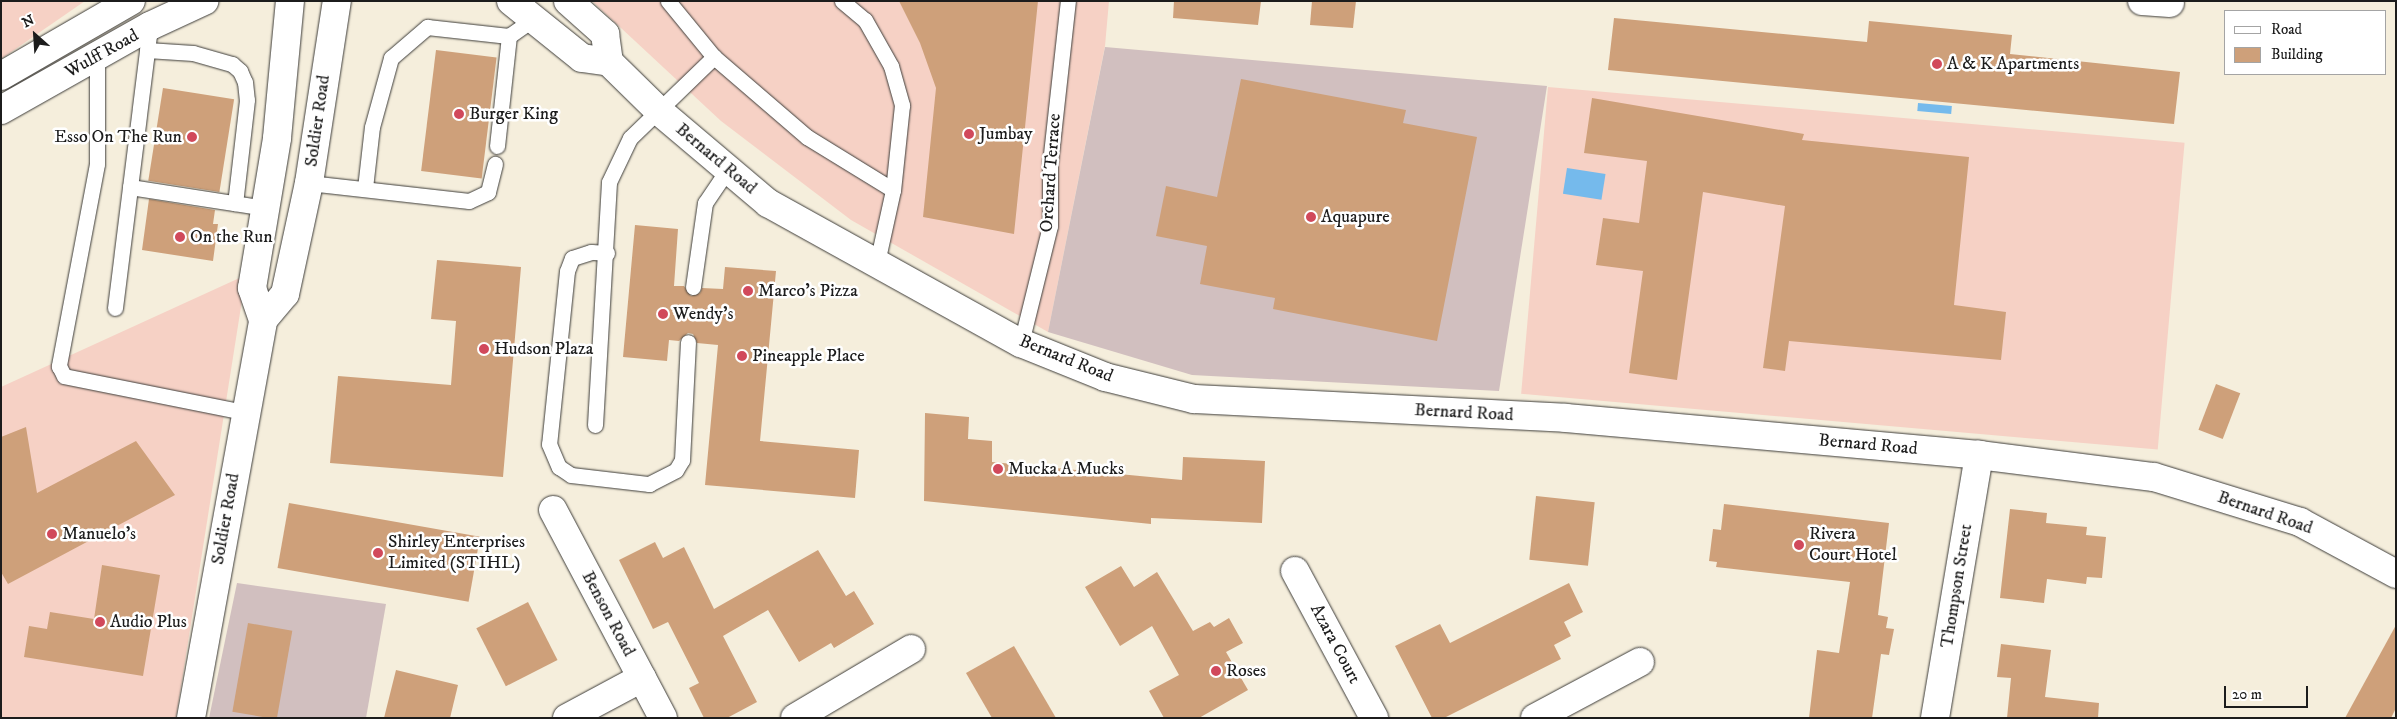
<!DOCTYPE html>
<html>
<head>
<meta charset="utf-8">
<style>
  body { margin:0 }
  #map { position:relative; width:2397px; height:719px; overflow:hidden; background:#f5eedc; font-family:"IM FELL DW Pica",serif }
  div>[style] { position:absolute }
  .built>* { inset:0; background:#f6d1c5; transform-origin:0 0 }
  .industrial>* { inset:0; background:#d1bfbf }
  .water>* { inset:0; background:#75baec; transform-origin:0 0 }
  .building>* { inset:0; background:#cea07a; transform-origin:0 0 }
  .roads { filter:drop-shadow(0 0 1px #3d3c39) drop-shadow(0 0 1px #3d3c39) }
  .service>* { height:15px; margin:-7.5px; padding:0 7.5px; transform-origin:7.5px; border-radius:7.5px; background:#fff }
  .minor>* { height:28px; margin:-14px; padding:0 14px; transform-origin:14px; border-radius:14px; background:#fff }
  .secondary>* { height:28px; margin:-14px; padding:0 14px; transform-origin:14px; border-radius:14px; background:#fff }
  .dots>* { width:14px; height:14px; translate:-50% -50%; box-sizing:border-box; border:2px solid #fff; border-radius:50% }
  span { translate:-50% -50%; white-space:nowrap; text-align:center; line-height:1.15; -webkit-text-stroke:5px #fff; paint-order:stroke }
  .street-label { font-size:18px; color:#1c1c1c }
  .poi-label { font-size:18px; color:#1c1c1c }
  .left { translate:0 -50%; text-align:left }
  .right { translate:-100% -50%; text-align:right }
  .frame { position:absolute; inset:0; border:2px solid #1c1c1c; pointer-events:none }
  .legend { position:absolute; left:2224px; top:10px; width:162px; height:65px; box-sizing:border-box; background:#fff; border:1px solid #a4a4a4; margin:0; padding:6px 9px; list-style:none; font-size:15px; color:#1c1c1c }
  .legend li { display:flex; align-items:center; gap:10px; height:25px }
  .legend b { width:25px; border:1px solid #a4a4a4 }
  .north { position:absolute; left:10px; top:10px; width:50px; height:50px; -webkit-text-stroke:4px #fff; paint-order:stroke; rotate:334deg; font-size:14px; font-weight:700; line-height:20px; text-align:center; color:#1c1c1c }
  .north::after { content:''; display:block; margin:auto; width:18px; height:22px; background:#1c1c1c; clip-path:polygon(50% 0,100% 100%,50% 72%,0 100%) }
  .scale { position:absolute; left:2224px; top:686px; width:84px; height:22px; box-sizing:border-box; border:2px solid #1c1c1c; border-top:0; padding-left:6px; font-size:15px; line-height:18px; white-space:nowrap; color:#1c1c1c; -webkit-text-stroke:4px #fff; paint-order:stroke }
</style>
</head>
<body>
<div id="map">
  <div class="built">
    <i style="clip-path:polygon(1px 1px,85px 1px,1px 59px)"></i>
    <i style="clip-path:polygon(592px 1px,1109px 1px,1105px 46px,1048px 332px,851px 220px,721px 121px)"></i>
    <i style="left:1548px;top:87px;width:639px;height:308px;rotate:5deg"></i>
    <i style="clip-path:polygon(246px 275px,176px 718px,1px 718px,1px 387px)"></i>
  </div>
  <div class="industrial">
    <i style="clip-path:polygon(1105px 47px,1547px 86px,1499px 391px,1192px 375px,1048px 332px)"></i>
    <i style="clip-path:polygon(237px 583px,386px 604px,366px 718px,209px 718px)"></i>
  </div>
  <div class="water">
    <i style="left:1918px;top:103px;width:34px;height:8px;rotate:5deg"></i>
    <i style="left:1567px;top:168px;width:39px;height:26px;rotate:9deg"></i>
  </div>
  <div class="building">
    <i style="clip-path:polygon(899px 1px,1038px 1px,1014px 234px,923px 217px,936px 88px,920px 43px)"></i>
    <i style="clip-path:polygon(1174px 1px,1261px 1px,1258px 25px,1173px 18px)"></i>
    <i style="clip-path:polygon(1312px 1px,1356px 1px,1353px 28px,1310px 25px)"></i>
    <i style="clip-path:polygon(1614px 18px,1867px 42px,1869px 21px,2012px 35px,2010px 54px,2180px 72px,2174px 124px,1608px 70px)"></i>
    <i style="left:436px;top:50px;width:61px;height:122px;rotate:7deg"></i>
    <i style="clip-path:polygon(1241px 79px,1406px 110px,1403px 123px,1477px 137px,1437px 341px,1273px 309px,1275px 298px,1200px 284px,1207px 246px,1156px 236px,1166px 186px,1217px 197px)"></i>
    <i style="left:163px;top:88px;width:72px;height:94px;rotate:9deg"></i>
    <i style="clip-path:polygon(1592px 98px,1804px 134px,1802px 140px,1969px 157px,1954px 305px,2006px 312px,2001px 360px,1789px 341px,1785px 371px,1763px 368px,1785px 206px,1703px 192px,1677px 380px,1629px 373px,1643px 271px,1596px 265px,1603px 218px,1639px 223px,1647px 161px,1584px 153px)"></i>
    <i style="clip-path:polygon(149px 199px,215px 210px,213px 224px,218px 224px,213px 261px,142px 250px)"></i>
    <i style="clip-path:polygon(635px 225px,678px 229px,674px 286px,684px 286px,691px 296px,700px 293px,702px 288px,723px 289px,725px 267px,776px 271px,760px 441px,859px 450px,855px 498px,705px 485px,718px 345px,697px 343px,693px 334px,688px 333px,679px 341px,669px 340px,667px 361px,623px 357px)"></i>
    <i style="clip-path:polygon(437px 260px,521px 267px,503px 477px,330px 463px,338px 376px,451px 385px,456px 321px,431px 319px)"></i>
    <i style="left:2216px;top:384px;width:26px;height:49px;rotate:21deg"></i>
    <i style="clip-path:polygon(925px 413px,969px 417px,968px 439px,992px 441px,992px 462px,1182px 480px,1183px 457px,1265px 461px,1262px 523px,1151px 518px,1151px 524px,924px 501px)"></i>
    <i style="clip-path:polygon(26px 427px,37px 493px,136px 441px,175px 495px,8px 584px,1px 572px,1px 437px)"></i>
    <i style="left:1536px;top:496px;width:59px;height:64px;rotate:6deg"></i>
    <i style="left:289px;top:503px;width:194px;height:66px;rotate:10deg"></i>
    <i style="clip-path:polygon(1724px 504px,1889px 523px,1878px 615px,1888px 617px,1886px 628px,1894px 629px,1889px 655px,1881px 654px,1872px 718px,1809px 718px,1817px 650px,1839px 653px,1850px 582px,1716px 567px,1717px 562px,1709px 561px,1713px 529px,1721px 530px)"></i>
    <i style="clip-path:polygon(2010px 509px,2047px 513px,2046px 523px,2087px 527px,2086px 535px,2106px 537px,2102px 578px,2087px 577px,2086px 584px,2047px 579px,2044px 603px,2000px 598px)"></i>
    <i style="clip-path:polygon(655px 542px,663px 558px,684px 547px,714px 609px,818px 550px,846px 596px,854px 591px,874px 624px,834px 648px,831px 643px,799px 662px,768px 610px,723px 636px,757px 702px,727px 718px,704px 718px,689px 688px,699px 683px,668px 622px,653px 629px,619px 560px)"></i>
    <i style="clip-path:polygon(102px 565px,160px 575px,143px 676px,24px 657px,29px 626px,47px 629px,50px 612px,94px 619px)"></i>
    <i style="clip-path:polygon(1121px 566px,1134px 587px,1157px 572px,1193px 631px,1210px 622px,1214px 627px,1229px 618px,1243px 643px,1226px 652px,1248px 690px,1199px 718px,1164px 718px,1149px 691px,1179px 675px,1152px 626px,1120px 646px,1085px 587px)"></i>
    <i style="clip-path:polygon(1569px 583px,1583px 612px,1564px 622px,1571px 636px,1554px 645px,1561px 659px,1444px 718px,1432px 718px,1395px 646px,1440px 624px,1450px 643px)"></i>
    <i style="left:528px;top:602px;width:65px;height:58px;rotate:63deg"></i>
    <i style="left:248px;top:623px;width:45px;height:90px;rotate:10deg"></i>
    <i style="clip-path:polygon(2396px 625px,2396px 708px,2391px 718px,2345px 718px)"></i>
    <i style="clip-path:polygon(2001px 644px,2051px 650px,2045px 697px,2099px 703px,2098px 718px,2007px 718px,2011px 678px,1997px 677px)"></i>
    <i style="clip-path:polygon(1014px 646px,1056px 718px,992px 718px,966px 673px)"></i>
    <i style="clip-path:polygon(396px 670px,458px 685px,450px 718px,384px 718px)"></i>
  </div>
  <div class="roads">
    <div class="service">
      <i style="left:668px;top:1px;width:72px;rotate:50.6deg"></i>
      <i style="left:714px;top:57px;width:123px;rotate:40.7deg"></i>
      <i style="left:807px;top:137px;width:101px;rotate:31.6deg"></i>
      <i style="left:842px;top:1px;width:30px;rotate:40deg"></i>
      <i style="left:865px;top:20px;width:53px;rotate:60.5deg"></i>
      <i style="left:891px;top:66px;width:41px;rotate:74.2deg"></i>
      <i style="left:902px;top:105px;width:85px;rotate:96deg"></i>
      <i style="left:893px;top:190px;width:75px;rotate:102.4deg"></i>
      <i style="left:147px;top:50px;width:46px;rotate:3.7deg"></i>
      <i style="left:193px;top:53px;width:41px;rotate:15.8deg"></i>
      <i style="left:232px;top:64px;width:11px;rotate:41deg"></i>
      <i style="left:240px;top:71px;width:12px;rotate:66deg"></i>
      <i style="left:245px;top:82px;width:18px;rotate:84deg"></i>
      <i style="left:247px;top:100px;width:104px;rotate:96.6deg"></i>
      <i style="left:97px;top:58px;width:106px;rotate:90deg"></i>
      <i style="left:97px;top:164px;width:206px;rotate:100.7deg"></i>
      <i style="left:59px;top:366px;width:11px;rotate:63deg"></i>
      <i style="left:64px;top:376px;width:184px;rotate:11.3deg"></i>
      <i style="left:497px;top:146px;width:111px;rotate:-83.8deg"></i>
      <i style="left:309px;top:183px;width:161px;rotate:6.4deg"></i>
      <i style="left:469px;top:201px;width:21px;rotate:-25deg"></i>
      <i style="left:488px;top:192px;width:29px;rotate:-76deg"></i>
      <i style="left:130px;top:187px;width:138px;rotate:8.8deg"></i>
      <i style="left:365px;top:188px;width:61px;rotate:-83.5deg"></i>
      <i style="left:372px;top:127px;width:72px;rotate:-74.6deg"></i>
      <i style="left:391px;top:58px;width:48px;rotate:-40.7deg"></i>
      <i style="left:427px;top:27px;width:82px;rotate:6.3deg"></i>
      <i style="left:509px;top:36px;width:32px;rotate:-35deg"></i>
      <i style="left:607px;top:253px;width:16px;rotate:-176deg"></i>
      <i style="left:591px;top:252px;width:20px;rotate:162deg"></i>
      <i style="left:572px;top:258px;width:14px;rotate:111deg"></i>
      <i style="left:567px;top:271px;width:174px;rotate:95.9deg"></i>
      <i style="left:549px;top:444px;width:25px;rotate:67deg"></i>
      <i style="left:559px;top:467px;width:14px;rotate:34deg"></i>
      <i style="left:571px;top:475px;width:79px;rotate:6.6deg"></i>
      <i style="left:649px;top:484px;width:30px;rotate:-27deg"></i>
      <i style="left:676px;top:470px;width:12px;rotate:-59deg"></i>
      <i style="left:682px;top:460px;width:118px;rotate:-87.1deg"></i>
      <i style="left:693px;top:287px;width:85px;rotate:-81.9deg"></i>
      <i style="left:705px;top:203px;width:41px;rotate:-55.9deg"></i>
      <i style="left:115px;top:308px;width:284px;rotate:-82.9deg"></i>
      <i style="left:1021px;top:343px;width:121px;rotate:-76.1deg"></i>
      <i style="left:1050px;top:226px;width:63px;rotate:-90deg"></i>
      <i style="left:1050px;top:163px;width:163px;rotate:-83.7deg"></i>
      <i style="left:595px;top:425px;width:243px;rotate:-86.7deg"></i>
      <i style="left:609px;top:182px;width:49px;rotate:-64.5deg"></i>
      <i style="left:630px;top:138px;width:117px;rotate:-44deg"></i>
    </div>
    <div class="minor">
      <i style="left:2142px;top:1px;width:28px;rotate:4deg"></i>
      <i style="left:553px;top:510px;width:235px;rotate:62.1deg"></i>
      <i style="left:1295px;top:571px;width:167px;rotate:61.7deg"></i>
      <i style="left:567px;top:718px;width:85px;rotate:-28.1deg"></i>
      <i style="left:795px;top:718px;width:135px;rotate:-30.7deg"></i>
      <i style="left:1535px;top:718px;width:119px;rotate:-28.1deg"></i>
      <i style="left:1935px;top:718px;width:267px;rotate:-80.5deg"></i>
    </div>
    <div class="secondary">
      <i style="left:511px;top:1px;width:91px;rotate:38.8deg"></i>
      <i style="left:582px;top:58px;width:27px;rotate:8deg"></i>
      <i style="left:609px;top:62px;width:70px;rotate:44.4deg"></i>
      <i style="left:659px;top:111px;width:143px;rotate:40.2deg"></i>
      <i style="left:768px;top:203px;width:289px;rotate:29deg"></i>
      <i style="left:1021px;top:343px;width:91px;rotate:22deg"></i>
      <i style="left:1105px;top:377px;width:92px;rotate:13.9deg"></i>
      <i style="left:1194px;top:399px;width:372px;rotate:2.9deg"></i>
      <i style="left:1566px;top:418px;width:415px;rotate:5.1deg"></i>
      <i style="left:1979px;top:455px;width:176px;rotate:7.2deg"></i>
      <i style="left:2154px;top:477px;width:153px;rotate:17.1deg"></i>
      <i style="left:2300px;top:522px;width:109px;rotate:28.4deg"></i>
      <i style="left:568px;top:1px;width:50px;rotate:41.7deg"></i>
      <i style="left:605px;top:34px;width:28px;rotate:82deg"></i>
      <i style="left:1px;top:76px;width:150px;rotate:-30deg"></i>
      <i style="left:1px;top:110px;width:171px;rotate:-29.4deg"></i>
      <i style="left:150px;top:26px;width:60px;rotate:-24.8deg"></i>
      <i style="left:263px;top:320px;width:34px;rotate:-109deg"></i>
      <i style="left:252px;top:288px;width:152px;rotate:-80.5deg"></i>
      <i style="left:277px;top:138px;width:138px;rotate:-84.6deg"></i>
      <i style="left:191px;top:718px;width:404px;rotate:-79.7deg"></i>
      <i style="left:263px;top:320px;width:34px;rotate:-50deg"></i>
      <i style="left:285px;top:294px;width:114px;rotate:-77.8deg"></i>
      <i style="left:309px;top:183px;width:184px;rotate:-81.3deg"></i>
    </div>
  </div>
  <div class="dots">
    <i style="left:1937px;top:64px;background:#d1495b"></i>
    <i style="left:459px;top:114px;background:#d1495b"></i>
    <i style="left:969px;top:134px;background:#d1495b"></i>
    <i style="left:192px;top:137px;background:#d1495b"></i>
    <i style="left:1311px;top:217px;background:#d1495b"></i>
    <i style="left:180px;top:237px;background:#d1495b"></i>
    <i style="left:748px;top:291px;background:#d1495b"></i>
    <i style="left:663px;top:314px;background:#d1495b"></i>
    <i style="left:484px;top:349px;background:#d1495b"></i>
    <i style="left:742px;top:356px;background:#d1495b"></i>
    <i style="left:998px;top:469px;background:#d1495b"></i>
    <i style="left:52px;top:534px;background:#d1495b"></i>
    <i style="left:1799px;top:545px;background:#d1495b"></i>
    <i style="left:378px;top:553px;background:#d1495b"></i>
    <i style="left:100px;top:622px;background:#d1495b"></i>
    <i style="left:1216px;top:671px;background:#d1495b"></i>
  </div>
  <div class="street-label">
    <span style="left:102px;top:54px;rotate:-29deg">Wulff Road</span>
    <span style="left:318px;top:121px;rotate:-82deg">Soldier Road</span>
    <span style="left:716px;top:159px;rotate:40deg">Bernard Road</span>
    <span style="left:1051px;top:173px;rotate:-86deg">Orchard Terrace</span>
    <span style="left:1066px;top:359px;rotate:22deg">Bernard Road</span>
    <span style="left:1464px;top:413px;rotate:3deg">Bernard Road</span>
    <span style="left:1868px;top:445px;rotate:5deg">Bernard Road</span>
    <span style="left:2265px;top:513px;rotate:19deg">Bernard Road</span>
    <span style="left:226px;top:519px;rotate:-80deg">Soldier Road</span>
    <span style="left:1957px;top:586px;rotate:-81deg">Thompson Street</span>
    <span style="left:608px;top:614px;rotate:62deg">Benson Road</span>
    <span style="left:1335px;top:644px;rotate:62deg">Azara Court</span>
  </div>
  <div class="poi-label">
    <span class="left" style="left:1947px;top:64px">A &amp; K Apartments</span>
    <span class="left" style="left:469px;top:114px">Burger King</span>
    <span class="left" style="left:979px;top:134px">Jumbay</span>
    <span class="right" style="left:182px;top:137px">Esso On The Run</span>
    <span class="left" style="left:1321px;top:217px">Aquapure</span>
    <span class="left" style="left:190px;top:237px">On the Run</span>
    <span class="left" style="left:758px;top:291px">Marco's Pizza</span>
    <span class="left" style="left:673px;top:314px">Wendy's</span>
    <span class="left" style="left:494px;top:349px">Hudson Plaza</span>
    <span class="left" style="left:752px;top:356px">Pineapple Place</span>
    <span class="left" style="left:1008px;top:469px">Mucka A Mucks</span>
    <span class="left" style="left:62px;top:534px">Manuelo's</span>
    <span class="left" style="left:1809px;top:545px">Rivera<br>Court Hotel</span>
    <span class="left" style="left:388px;top:553px">Shirley Enterprises<br>Limited (STIHL)</span>
    <span class="left" style="left:110px;top:622px">Audio Plus</span>
    <span class="left" style="left:1226px;top:671px">Roses</span>
  </div>
  <div class="frame"></div>
  <ul class="legend">
  <li><b style="height:6px;background:#fff"></b>Road</li>
  <li><b style="height:14px;background:#cea07a"></b>Building</li>
  </ul>
  <div class="north">N</div>
  <div class="scale">20 m</div>
</div>
</body>
</html>
